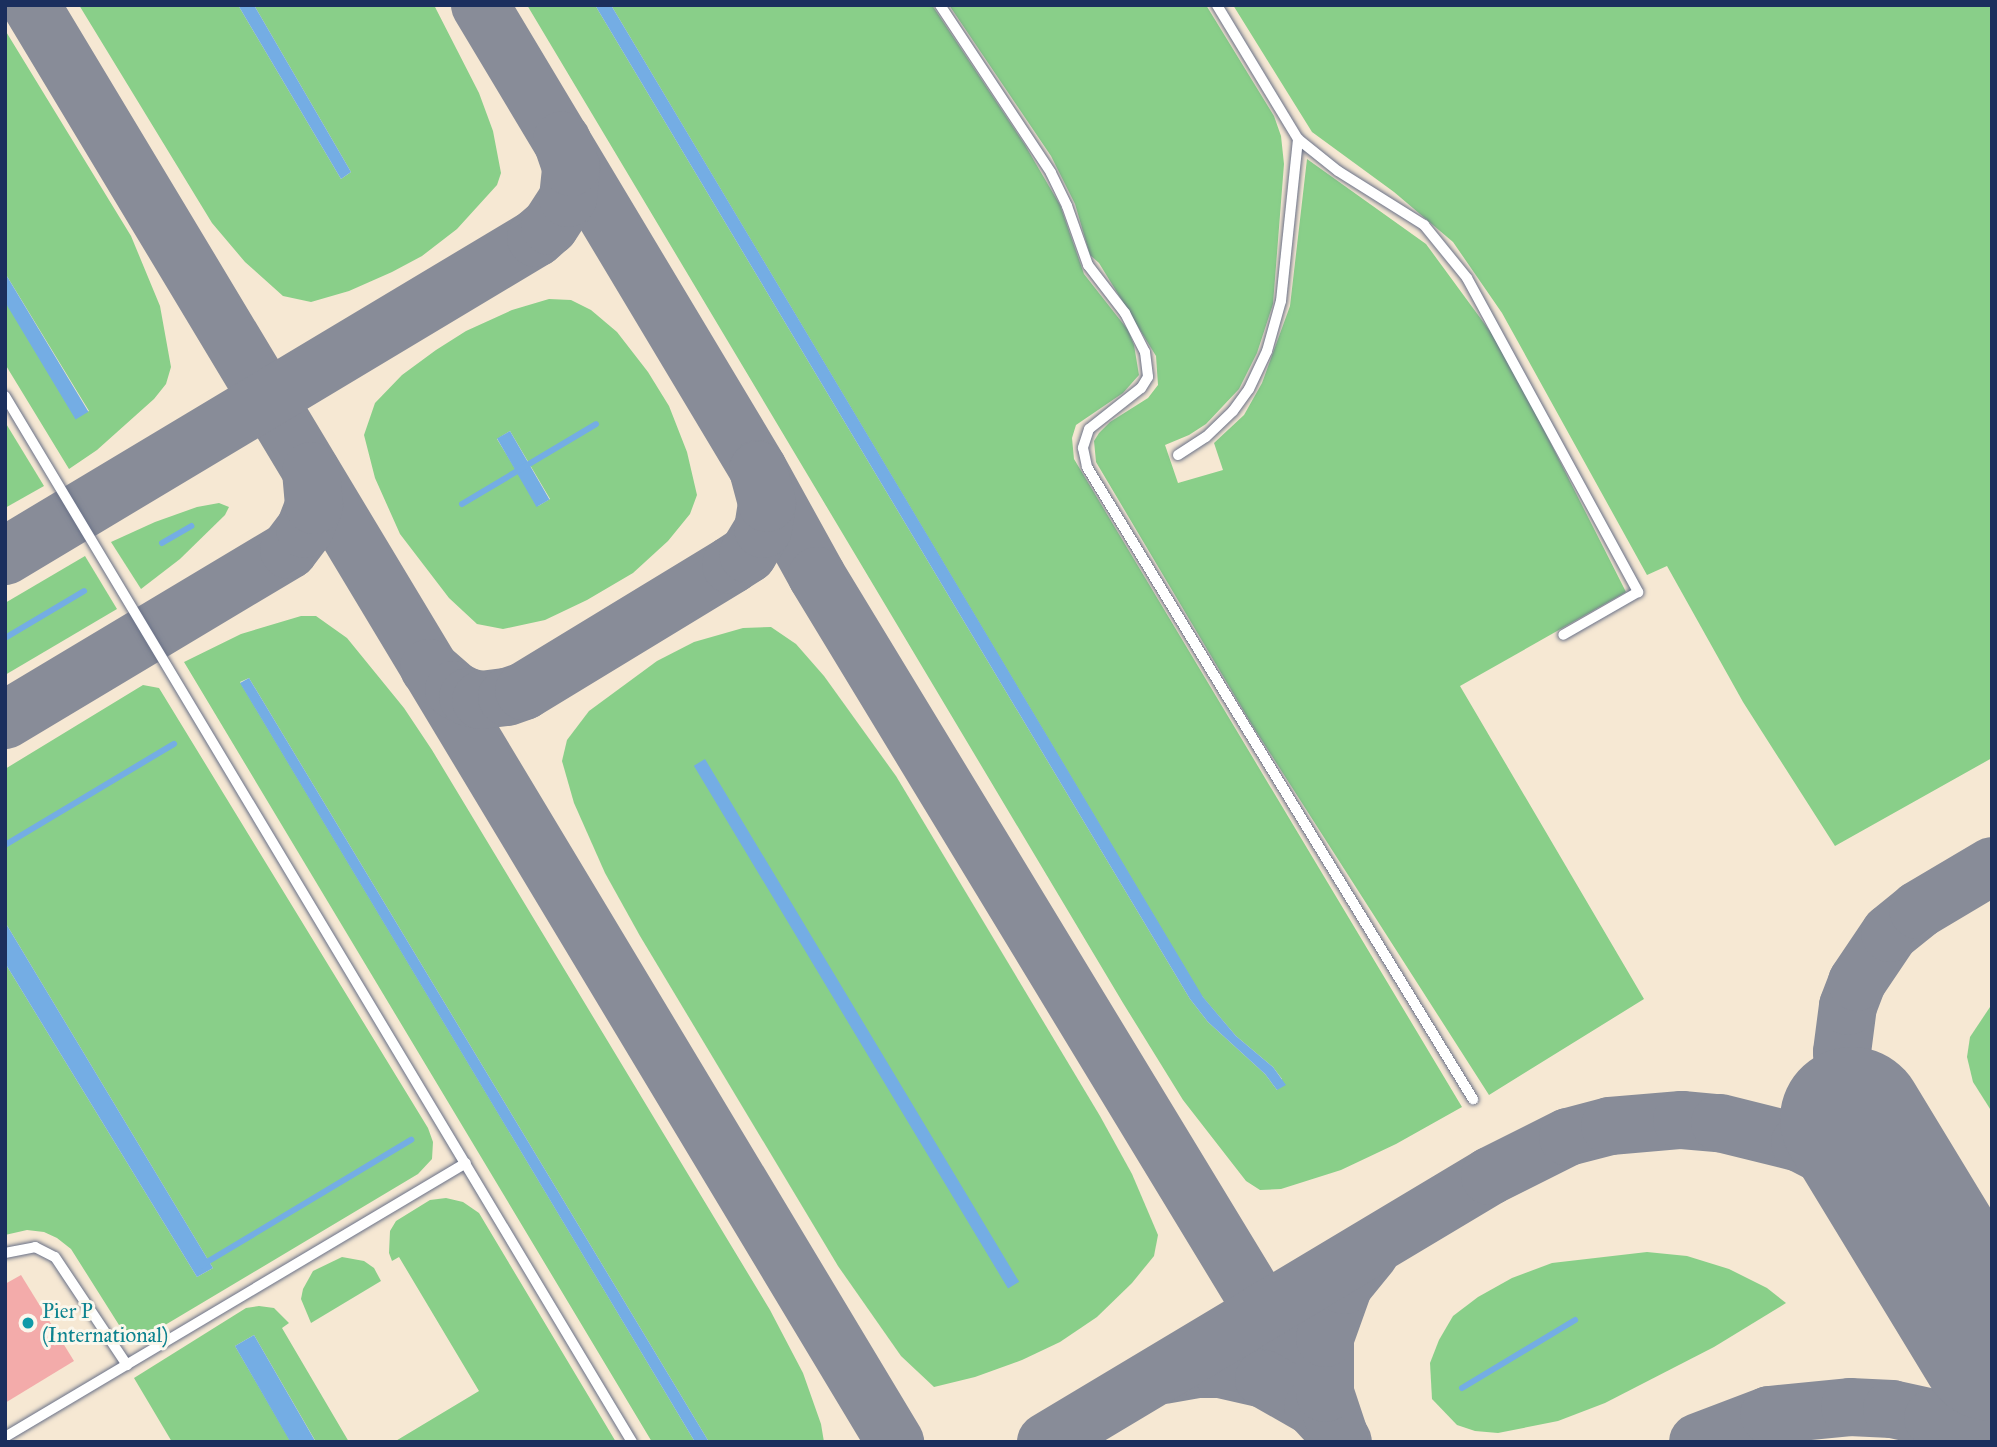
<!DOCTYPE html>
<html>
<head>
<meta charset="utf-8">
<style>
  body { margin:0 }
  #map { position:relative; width:1997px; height:1447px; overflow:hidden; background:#f6e8d3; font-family:"IM FELL Great Primer",serif }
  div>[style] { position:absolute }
  .green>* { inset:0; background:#89cf89 }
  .water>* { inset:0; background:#74ade4; transform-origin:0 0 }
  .stream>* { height:6px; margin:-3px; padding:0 3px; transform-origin:3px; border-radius:3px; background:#74ade4 }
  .taxiway>* { height:58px; margin:-29px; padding:0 29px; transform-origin:29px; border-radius:29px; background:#888c98 }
  .runway>* { height:144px; margin:-72px; padding:0 72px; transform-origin:72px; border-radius:72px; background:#888c98 }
  .building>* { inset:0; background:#f3abaa }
  .roads { filter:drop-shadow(0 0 2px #687087) drop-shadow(0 0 2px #687087) }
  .service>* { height:10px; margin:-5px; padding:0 5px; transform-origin:5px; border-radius:5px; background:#fff }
  .dots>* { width:19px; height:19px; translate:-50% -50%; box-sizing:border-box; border:4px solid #fbf7ec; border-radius:50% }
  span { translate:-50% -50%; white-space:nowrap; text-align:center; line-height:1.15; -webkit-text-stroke:6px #fbf7ec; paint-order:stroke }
  .culture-label { font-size:21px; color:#0d838f }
  .left { translate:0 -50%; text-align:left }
  .frame { position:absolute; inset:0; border:7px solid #1b2f5e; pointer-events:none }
</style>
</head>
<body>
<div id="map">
  <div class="green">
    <i style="clip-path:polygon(79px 5px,238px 5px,341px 179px,351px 172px,254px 5px,434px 5px,479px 93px,493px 131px,501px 173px,497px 185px,457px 229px,422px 256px,392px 272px,349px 291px,311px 302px,283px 296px,245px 262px,212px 223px)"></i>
    <i style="clip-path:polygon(527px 5px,595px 5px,1190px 999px,1208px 1022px,1265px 1074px,1277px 1090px,1282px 1079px,1273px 1067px,1236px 1036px,1201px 995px,611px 5px,932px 5px,1025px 145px,1060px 205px,1084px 274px,1128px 330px,1134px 345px,1139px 375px,1123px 393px,1076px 425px,1072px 438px,1074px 459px,1462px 1107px,1396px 1144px,1341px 1170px,1281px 1189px,1260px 1190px,1246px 1181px,1183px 1100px,1123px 1003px)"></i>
    <i style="clip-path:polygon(949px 5px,1206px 5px,1274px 116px,1281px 136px,1284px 164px,1273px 304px,1257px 353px,1239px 389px,1206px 424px,1189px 435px,1165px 445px,1178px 483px,1223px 470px,1214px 443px,1244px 415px,1262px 383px,1290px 306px,1307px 159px,1426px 244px,1503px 349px,1626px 592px,1460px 686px,1644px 999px,1489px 1095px,1252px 725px,1096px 462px,1094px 441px,1099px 433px,1110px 422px,1148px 398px,1158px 385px,1156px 356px,1099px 263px,1090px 255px,1075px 204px,1051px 156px)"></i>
    <i style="clip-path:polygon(1233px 5px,1992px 5px,1992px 758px,1835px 846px,1743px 702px,1667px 566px,1647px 575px,1502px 313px,1453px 242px,1394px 192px,1312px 132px)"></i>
    <i style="clip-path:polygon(5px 30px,131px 236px,160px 306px,171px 367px,166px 384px,154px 399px,97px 450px,69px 469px,5px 364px,5px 288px,82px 414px,89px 411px,5px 273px)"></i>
    <i style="clip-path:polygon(evenodd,549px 299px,571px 300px,591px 310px,617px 332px,648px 372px,669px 406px,687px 452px,697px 495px,690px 514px,668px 541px,633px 573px,587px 600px,545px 620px,503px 629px,477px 624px,449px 598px,400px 534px,375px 478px,364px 435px,375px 403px,402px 375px,436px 350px,466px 331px,512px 310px,549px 299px,510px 431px,550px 499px,538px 506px,497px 439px,510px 431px)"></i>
    <i style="clip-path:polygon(5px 422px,44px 486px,5px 508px)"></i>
    <i style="clip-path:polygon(219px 503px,229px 507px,225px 515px,180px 559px,141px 589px,111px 542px,155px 522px,197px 507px)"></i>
    <i style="clip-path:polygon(85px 556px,117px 609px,5px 675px,5px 603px)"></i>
    <i style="clip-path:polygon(301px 616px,316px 616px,347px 638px,404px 708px,432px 750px,770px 1310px,803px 1373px,821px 1424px,824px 1442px,709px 1442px,249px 678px,240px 682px,695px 1442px,652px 1442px,184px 662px,241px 634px)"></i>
    <i style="clip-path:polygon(771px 627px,796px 644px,824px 676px,896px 776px,1100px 1116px,1132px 1174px,1158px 1235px,1154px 1256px,1132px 1283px,1097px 1317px,1060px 1342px,1022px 1360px,975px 1377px,934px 1387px,901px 1356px,838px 1266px,640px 936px,605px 873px,574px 803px,562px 761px,567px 740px,589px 711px,657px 661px,694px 642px,743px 628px)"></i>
    <i style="clip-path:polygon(143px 685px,159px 688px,428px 1128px,433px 1142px,432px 1159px,418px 1174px,155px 1331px,141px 1333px,129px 1332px,119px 1325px,71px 1249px,57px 1238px,44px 1232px,27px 1230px,5px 1235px,5px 963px,197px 1277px,213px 1268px,5px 922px,5px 769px)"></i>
    <i style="clip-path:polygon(1992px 1004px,1992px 1112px,1973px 1082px,1967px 1057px,1970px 1037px)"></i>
    <i style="clip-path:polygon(446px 1198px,463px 1202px,479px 1213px,616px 1442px,394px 1442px,479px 1391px,399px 1257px,392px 1261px,389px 1253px,390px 1231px,396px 1221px,430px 1200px)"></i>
    <i style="clip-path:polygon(1647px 1252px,1687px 1256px,1729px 1269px,1767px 1288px,1786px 1303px,1714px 1347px,1605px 1403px,1558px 1421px,1498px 1433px,1475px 1431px,1457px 1425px,1432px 1399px,1430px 1363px,1439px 1340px,1453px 1316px,1478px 1297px,1512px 1278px,1552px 1263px)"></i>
    <i style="clip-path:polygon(342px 1257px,364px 1261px,374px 1268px,381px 1281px,311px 1323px,301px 1299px,303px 1289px,313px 1271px)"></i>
    <i style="clip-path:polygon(259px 1306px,274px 1308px,289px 1323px,282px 1328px,349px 1442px,316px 1442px,254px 1335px,235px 1346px,291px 1442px,172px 1442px,134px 1378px,246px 1308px)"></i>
  </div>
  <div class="water">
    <i style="clip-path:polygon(238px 5px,254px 5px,351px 172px,341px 179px)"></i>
    <i style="clip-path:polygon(595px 5px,611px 5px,1203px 997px,1236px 1036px,1273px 1067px,1286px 1085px,1277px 1090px,1265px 1074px,1208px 1022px,1190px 999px)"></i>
    <i style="left:5px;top:273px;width:162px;height:15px;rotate:59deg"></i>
    <i style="left:510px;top:431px;width:79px;height:15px;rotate:60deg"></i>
    <i style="clip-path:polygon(249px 678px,709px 1442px,695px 1442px,240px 683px)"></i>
    <i style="left:705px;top:759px;width:610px;height:13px;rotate:59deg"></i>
    <i style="clip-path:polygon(5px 922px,213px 1268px,197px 1277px,5px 963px)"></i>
    <i style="left:254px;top:1335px;width:124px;height:22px;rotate:60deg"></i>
  </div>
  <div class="stream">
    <i style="left:462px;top:504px;width:156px;rotate:-30.8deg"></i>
    <i style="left:162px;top:543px;width:34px;rotate:-30deg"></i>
    <i style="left:5px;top:638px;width:92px;rotate:-30.7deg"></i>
    <i style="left:5px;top:845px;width:197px;rotate:-30.9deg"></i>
    <i style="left:202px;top:1265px;width:244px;rotate:-30.9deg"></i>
    <i style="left:1462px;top:1388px;width:132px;rotate:-31deg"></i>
  </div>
  <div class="taxiway">
    <i style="left:31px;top:5px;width:1677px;rotate:58.98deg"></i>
    <i style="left:480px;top:5px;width:541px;rotate:59.07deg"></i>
    <i style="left:758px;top:469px;width:122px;rotate:61.1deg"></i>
    <i style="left:817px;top:576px;width:1013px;rotate:58.73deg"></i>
    <i style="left:5px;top:556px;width:619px;rotate:-30.92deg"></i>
    <i style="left:536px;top:238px;width:18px;rotate:-41deg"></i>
    <i style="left:550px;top:226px;width:33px;rotate:-57deg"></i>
    <i style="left:568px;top:198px;width:31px;rotate:-84deg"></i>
    <i style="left:571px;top:167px;width:28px;rotate:-109deg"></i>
    <i style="left:429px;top:668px;width:33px;rotate:41deg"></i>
    <i style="left:454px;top:690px;width:16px;rotate:27deg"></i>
    <i style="left:468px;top:697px;width:13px;rotate:13deg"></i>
    <i style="left:481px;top:700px;width:26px;rotate:-7deg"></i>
    <i style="left:507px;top:697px;width:18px;rotate:-19deg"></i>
    <i style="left:524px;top:691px;width:242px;rotate:-31.3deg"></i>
    <i style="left:731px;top:565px;width:20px;rotate:-33deg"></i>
    <i style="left:748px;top:554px;width:29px;rotate:-59deg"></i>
    <i style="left:763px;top:529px;width:26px;rotate:-81deg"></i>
    <i style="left:767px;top:503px;width:34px;rotate:-105deg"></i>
    <i style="left:5px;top:720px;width:331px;rotate:-30.9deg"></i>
    <i style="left:289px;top:550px;width:26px;rotate:-53deg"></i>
    <i style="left:305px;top:529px;width:26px;rotate:-69deg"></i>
    <i style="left:314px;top:505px;width:34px;rotate:-95deg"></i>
    <i style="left:1852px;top:1119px;width:22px;rotate:-106deg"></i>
    <i style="left:1846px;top:1098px;width:46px;rotate:-95deg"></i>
    <i style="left:1842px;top:1052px;width:46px;rotate:-82.6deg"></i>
    <i style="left:1848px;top:1006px;width:26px;rotate:-69deg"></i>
    <i style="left:1857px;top:982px;width:59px;rotate:-56deg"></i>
    <i style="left:1890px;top:933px;width:36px;rotate:-39deg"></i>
    <i style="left:1918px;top:910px;width:86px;rotate:-30.7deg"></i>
    <i style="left:1164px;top:1375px;width:36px;rotate:-10deg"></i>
    <i style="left:1199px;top:1369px;width:21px"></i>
    <i style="left:1220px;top:1369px;width:45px;rotate:12.8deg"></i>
    <i style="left:1264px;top:1379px;width:56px;rotate:29.7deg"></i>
    <i style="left:1313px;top:1407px;width:38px;rotate:47deg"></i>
    <i style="left:1339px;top:1435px;width:44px;rotate:-108.4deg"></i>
    <i style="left:1325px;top:1393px;width:55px;rotate:-90deg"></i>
    <i style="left:1325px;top:1338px;width:56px;rotate:-70.3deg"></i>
    <i style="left:1344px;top:1285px;width:41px;rotate:-50.9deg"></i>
    <i style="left:1046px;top:1442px;width:518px;rotate:-30.93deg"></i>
    <i style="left:1490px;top:1176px;width:87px;rotate:-26.6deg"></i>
    <i style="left:1568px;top:1137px;width:43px;rotate:-14.7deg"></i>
    <i style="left:1610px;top:1126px;width:72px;rotate:-4.8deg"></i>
    <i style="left:1682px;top:1120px;width:38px;rotate:5deg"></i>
    <i style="left:1720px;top:1123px;width:82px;rotate:14deg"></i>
    <i style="left:1800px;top:1143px;width:81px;rotate:27.2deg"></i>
    <i style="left:1872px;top:1180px;width:50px;rotate:40.1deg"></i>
    <i style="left:1698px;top:1442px;width:76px;rotate:-20.8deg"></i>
    <i style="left:1769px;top:1415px;width:81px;rotate:-5.6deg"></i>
    <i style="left:1850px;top:1407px;width:42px;rotate:2.7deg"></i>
    <i style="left:1892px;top:1409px;width:42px;rotate:12.4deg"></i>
    <i style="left:1933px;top:1418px;width:60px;rotate:23.6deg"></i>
  </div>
  <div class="runway">
    <i style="left:1852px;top:1119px;width:269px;rotate:58.7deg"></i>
  </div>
  <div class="building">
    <i style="clip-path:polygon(21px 1275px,74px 1361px,5px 1403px,5px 1284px)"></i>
  </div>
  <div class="roads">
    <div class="service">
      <i style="left:940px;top:5px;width:201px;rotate:56.5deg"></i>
      <i style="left:1051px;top:173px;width:37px;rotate:64deg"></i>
      <i style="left:1067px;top:206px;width:63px;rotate:70.4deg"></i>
      <i style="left:1088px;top:265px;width:61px;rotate:52.4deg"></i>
      <i style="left:1125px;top:313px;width:44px;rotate:62.9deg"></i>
      <i style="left:1145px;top:352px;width:25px;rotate:83deg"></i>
      <i style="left:1148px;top:377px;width:13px;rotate:122deg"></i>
      <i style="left:1141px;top:388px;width:66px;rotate:141.7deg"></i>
      <i style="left:1089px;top:429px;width:20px;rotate:108deg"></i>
      <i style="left:1083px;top:448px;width:19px;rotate:78deg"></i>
      <i style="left:1087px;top:467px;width:741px;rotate:58.59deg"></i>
      <i style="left:1298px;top:139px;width:51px;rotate:38.7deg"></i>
      <i style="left:1338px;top:171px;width:102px;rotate:32.1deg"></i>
      <i style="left:1424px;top:225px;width:68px;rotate:50.9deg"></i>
      <i style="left:1467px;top:278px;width:358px;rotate:61.4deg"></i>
      <i style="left:1638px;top:592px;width:86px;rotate:150.2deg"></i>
      <i style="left:5px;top:396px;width:1220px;rotate:59.06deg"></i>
      <i style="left:1178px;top:455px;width:33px;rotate:-33deg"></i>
      <i style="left:1206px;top:437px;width:37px;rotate:-44deg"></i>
      <i style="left:1233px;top:411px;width:27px;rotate:-54deg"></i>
      <i style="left:1249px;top:389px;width:42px;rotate:-64.7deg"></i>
      <i style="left:1267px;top:351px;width:52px;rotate:-74.4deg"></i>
      <i style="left:1281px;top:301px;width:163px;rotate:-84deg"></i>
      <i style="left:1298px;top:139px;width:157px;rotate:-121.2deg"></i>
      <i style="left:5px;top:1253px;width:31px;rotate:-11deg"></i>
      <i style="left:35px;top:1247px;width:22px;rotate:27deg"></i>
      <i style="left:55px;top:1257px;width:130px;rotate:56.3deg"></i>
      <i style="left:5px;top:1437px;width:536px;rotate:-30.73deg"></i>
    </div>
  </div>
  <div class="dots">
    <i style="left:28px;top:1323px;background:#0f9aa8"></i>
  </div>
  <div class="culture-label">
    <span class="left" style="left:42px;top:1323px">Pier P<br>(International)</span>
  </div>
  <div class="frame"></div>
</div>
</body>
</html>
